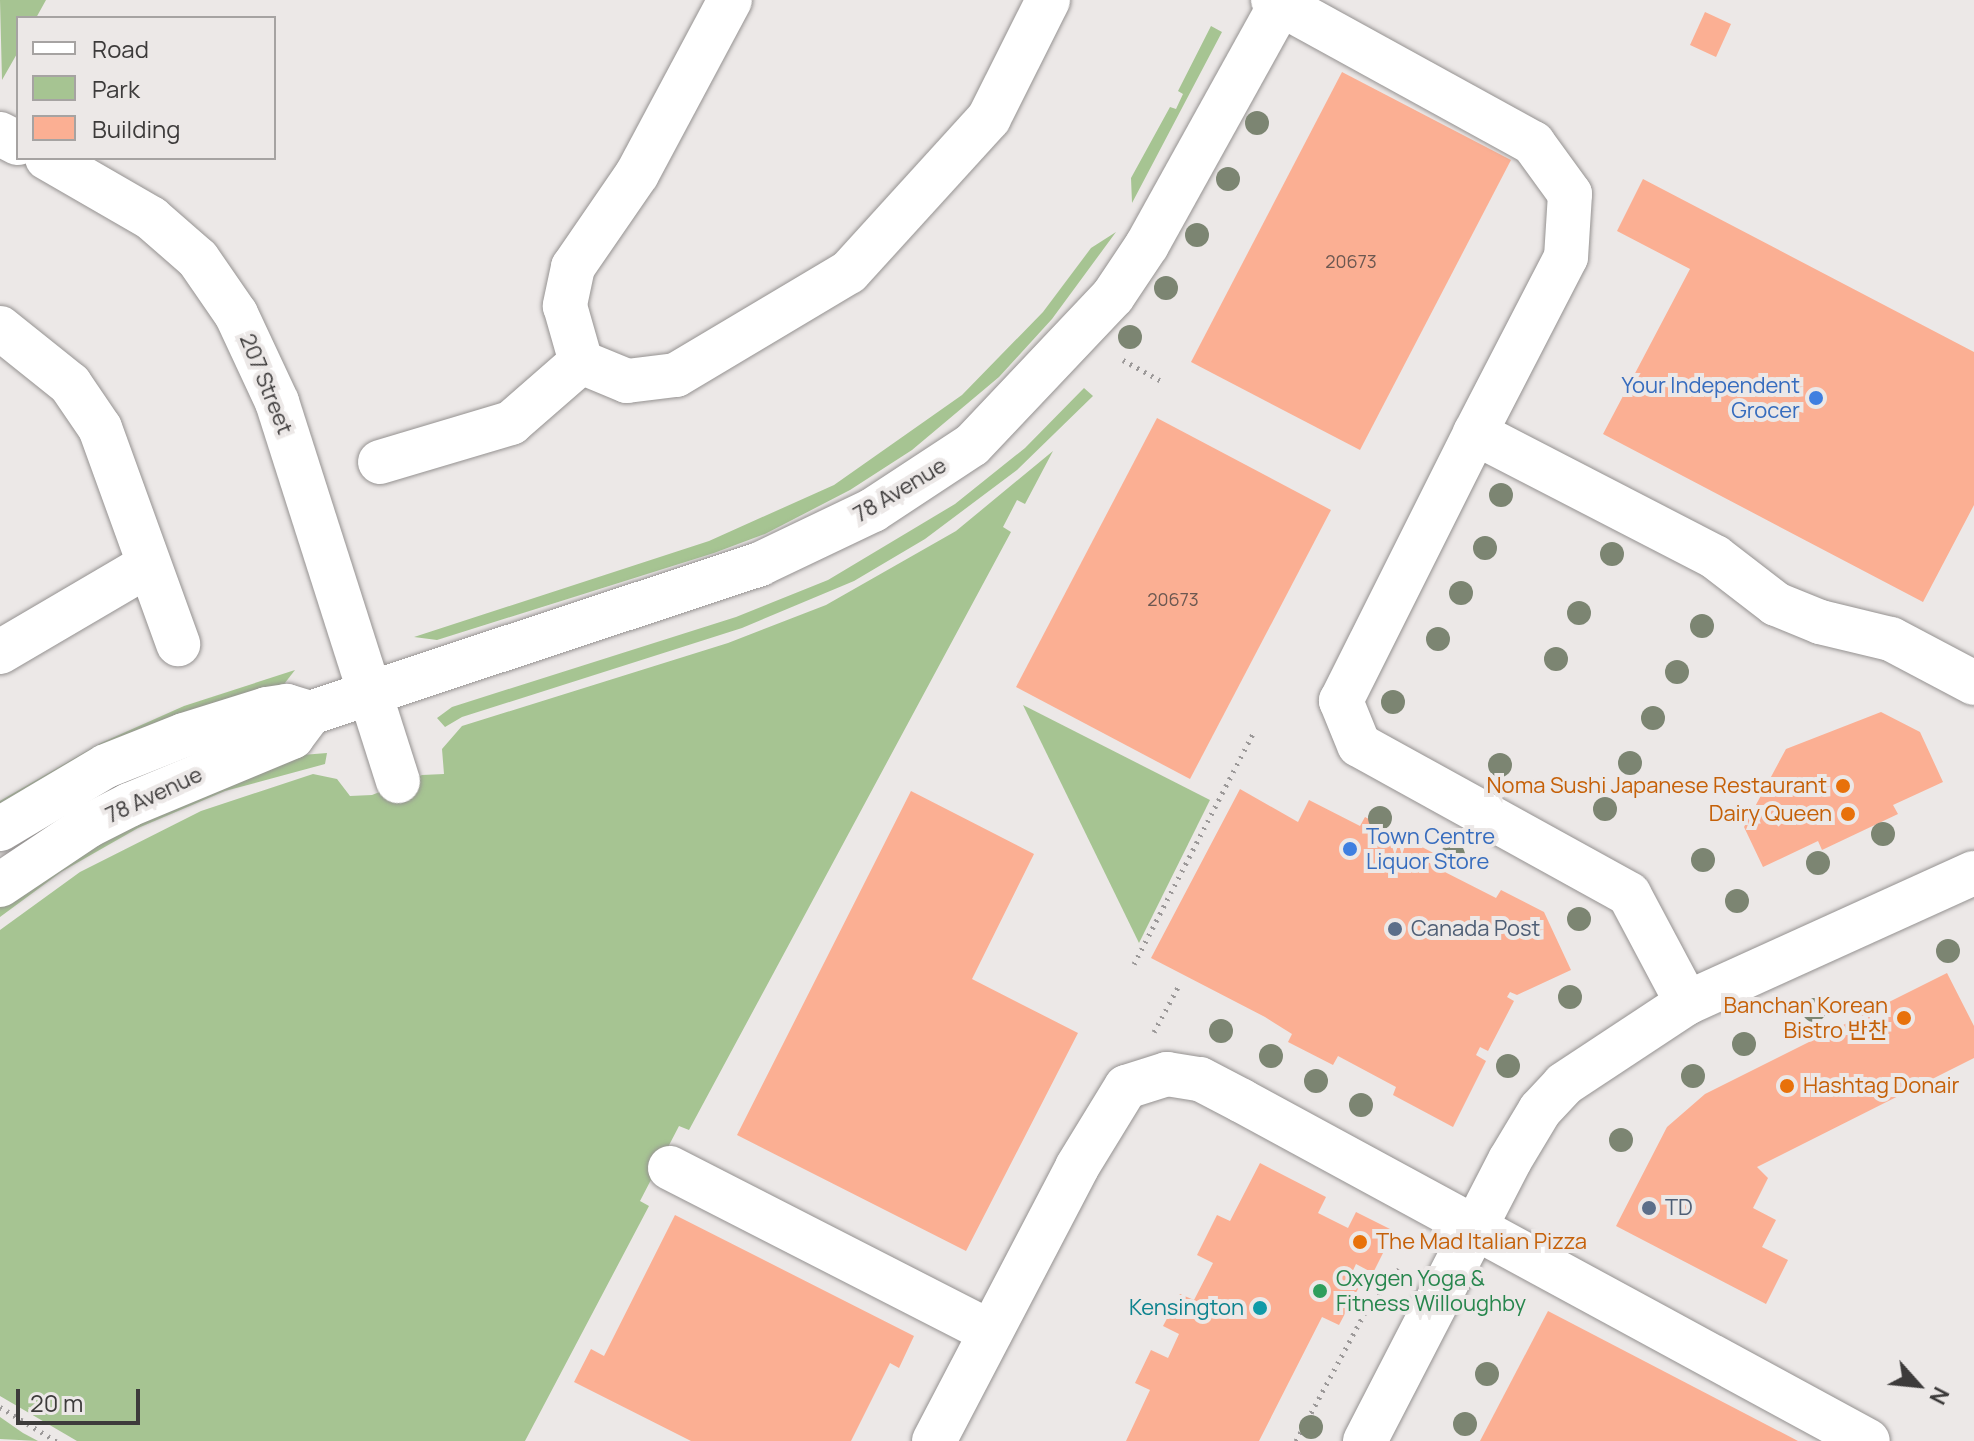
<!DOCTYPE html>
<meta charset="utf-8">
<style>
body{margin:0}
#map{position:relative;width:1974px;height:1441px;overflow:hidden;background:#ece8e7;font-family:Manrope,"Noto Sans KR",sans-serif}
div>[style]{position:absolute}
.green>*{inset:0;background:#a6c492}
.building>*{inset:0;background:#fbaf93}
.path>*{height:5px;margin-top:-2.5px;transform-origin:0;background:repeating-linear-gradient(90deg,#9c9999 0 2px,transparent 0 8px)}
.roads{filter:drop-shadow(0 0 2px #959291) drop-shadow(0 0 2px #959291)}
.minor>*{height:44px;margin:-22px;padding:0 22px;transform-origin:22px;border-radius:22px;background:#fff}
.trees>*{width:24px;height:24px;margin:-12px;border-radius:50%;background:#7c8572}
.dots>*{width:22px;height:22px;translate:-50% -50%;box-sizing:border-box;border:4px solid #ece8e7;border-radius:50%}
span{translate:-50% -50%;white-space:nowrap;text-align:center;line-height:1.15;-webkit-text-stroke:8px #ece8e7;paint-order:stroke}
.number-label{font-size:18px;color:#6c5851}
.number-label span{-webkit-text-stroke-width:0}
.street-label{font-size:22px;color:#3d3b3b}
.shop-label{font-size:22px;color:#366cbe}
.right{translate:-100% -50%;text-align:right}
.left{translate:0 -50%;text-align:left}
.food-label{font-size:22px;color:#c56008}
.service-label{font-size:22px;color:#4e5e75}
.leisure-label{font-size:22px;color:#27864d}
.culture-label{font-size:22px;color:#0d838f}
.legend{position:absolute;left:16px;top:16px;width:260px;height:144px;box-sizing:border-box;background:#ece8e7;border:2px solid #a6a3a2;margin:0;padding:10px 14px;list-style:none;font-size:24px;color:#3d3b3b}
.legend li{display:flex;align-items:center;gap:16px;height:40px}
.legend b{width:40px;border:2px solid #a6a3a2}
.north{position:absolute;left:1878px;top:1345px;width:80px;height:80px;-webkit-text-stroke:6px #ece8e7;paint-order:stroke;rotate:117deg;font-size:22px;font-weight:700;line-height:32px;text-align:center;color:#3d3b3b}
.north::after{content:'';display:block;margin:auto;width:28px;height:36px;background:#3d3b3b;clip-path:polygon(50% 0,100% 100%,50% 72%,0 100%)}
.scale{position:absolute;left:16px;top:1389px;width:124px;height:36px;box-sizing:border-box;border:4px solid #3d3b3b;border-top:0;padding-left:10px;font-size:24px;line-height:28px;white-space:nowrap;color:#3d3b3b;-webkit-text-stroke:6px #ece8e7;paint-order:stroke}
</style>
<div id="map">
<div class="green">
<i style="clip-path:polygon(0 0,46px 0,36px 18px,18px 18px,18px 52px,2px 80px)"></i>
<i style="clip-path:polygon(1211px 26px,1222px 32px,1132px 203px,1131px 178px,1170px 107px,1176px 109px,1183px 94px,1178px 91px)"></i>
<i style="clip-path:polygon(1116px 232px,1052px 319px,999px 377px,912px 450px,850px 490px,765px 534px,714px 553px,437px 640px,414px 637px,709px 541px,834px 485px,962px 395px,1043px 312px,1091px 248px)"></i>
<i style="clip-path:polygon(1084px 388px,1093px 396px,1017px 470px,925px 539px,854px 581px,742px 628px,462px 717px,445px 727px,437px 718px,452px 707px,736px 617px,828px 580px,955px 504px,1025px 448px)"></i>
<i style="clip-path:polygon(1053px 451px,1025px 504px,1017px 500px,1003px 527px,1011px 532px,689px 1130px,679px 1126px,640px 1201px,649px 1206px,525px 1441px,77px 1441px,0 1396px,0 930px,80px 872px,201px 811px,313px 774px,337px 779px,350px 796px,372px 795px,422px 775px,444px 774px,442px 749px,462px 726px,728px 643px,826px 605px,956px 531px)"></i>
<i style="clip-path:polygon(295px 670px,281px 688px,0 816px,0 801px,101px 743px,184px 706px)"></i>
<i style="clip-path:polygon(1023px 705px,1210px 800px,1139px 943px)"></i>
<i style="clip-path:polygon(327px 753px,325px 764px,225px 791px,138px 828px,61px 872px,0 917px,0 902px,91px 839px,302px 755px)"></i>
<i style="clip-path:polygon(0 1417px,23px 1433px,38px 1441px,0 1439px)"></i>
</div>
<div class="building">
<i style="clip-path:polygon(1705px 12px,1731px 24px,1716px 57px,1690px 45px)"></i>
<i style="clip-path:polygon(1342px 72px,1511px 160px,1360px 450px,1191px 362px)"></i>
<i style="clip-path:polygon(1643px 179px,1974px 352px,1974px 505px,1923px 602px,1603px 434px,1690px 269px,1617px 231px)"></i>
<i style="clip-path:polygon(1157px 418px,1331px 510px,1190px 779px,1016px 687px)"></i>
<i style="clip-path:polygon(1881px 712px,1920px 732px,1943px 782px,1893px 805px,1898px 814px,1822px 850px,1818px 841px,1763px 867px,1744px 827px,1786px 749px)"></i>
<i style="clip-path:polygon(1240px 789px,1298px 822px,1309px 800px,1360px 826px,1365px 817px,1441px 857px,1435px 867px,1496px 898px,1501px 890px,1544px 912px,1571px 970px,1517px 995px,1510px 992px,1507px 997px,1514px 1001px,1488px 1051px,1480px 1047px,1476px 1055px,1486px 1061px,1453px 1127px,1393px 1095px,1396px 1087px,1338px 1056px,1333px 1065px,1288px 1042px,1292px 1034px,1265px 1017px,1151px 958px)"></i>
<i style="clip-path:polygon(911px 791px,1034px 854px,972px 979px,1078px 1033px,966px 1251px,737px 1135px)"></i>
<i style="clip-path:polygon(1947px 973px,1974px 1026px,1974px 1058px,1757px 1167px,1768px 1178px,1753px 1208px,1776px 1220px,1762px 1247px,1788px 1260px,1766px 1304px,1616px 1226px,1667px 1127px,1705px 1094px)"></i>
<i style="clip-path:polygon(1260px 1163px,1326px 1197px,1318px 1213px,1348px 1228px,1356px 1212px,1394px 1231px,1373px 1273px,1356px 1264px,1348px 1281px,1359px 1287px,1339px 1325px,1322px 1317px,1259px 1441px,1126px 1441px,1150px 1390px,1135px 1383px,1151px 1350px,1168px 1358px,1179px 1334px,1163px 1326px,1180px 1294px,1194px 1300px,1213px 1263px,1197px 1255px,1217px 1215px,1230px 1221px)"></i>
<i style="clip-path:polygon(675px 1215px,914px 1336px,899px 1368px,890px 1363px,851px 1441px,691px 1441px,574px 1382px,591px 1349px,604px 1356px)"></i>
<i style="clip-path:polygon(1548px 1311px,1798px 1441px,1480px 1441px)"></i>
</div>
<div class="path">
<i style="left:1123px;top:360px;width:46px;rotate:28.8deg"></i>
<i style="left:1134px;top:964px;width:261px;rotate:-62.7deg"></i>
<i style="left:1154px;top:1032px;width:51px;rotate:-61.9deg"></i>
<i style="left:0;top:1407px;width:66px;rotate:31.3deg"></i>
<i style="left:1296px;top:1441px;width:144px;rotate:-61.8deg"></i>
<i style="left:1364px;top:1314px;width:57px;rotate:-52.1deg"></i>
</div>
<div class="roads">
<div class="minor">
<i style="left:730px;top:0;width:197px;rotate:118.1deg"></i>
<i style="left:637px;top:174px;width:113px;rotate:124.5deg"></i>
<i style="left:573px;top:267px;width:40px;rotate:102deg"></i>
<i style="left:565px;top:306px;width:58px;rotate:74.1deg"></i>
<i style="left:581px;top:362px;width:50px;rotate:22.4deg"></i>
<i style="left:627px;top:381px;width:49px;rotate:-7deg"></i>
<i style="left:676px;top:375px;width:201px;rotate:-30.8deg"></i>
<i style="left:849px;top:272px;width:208px;rotate:-47.7deg"></i>
<i style="left:989px;top:118px;width:132px;rotate:-63.4deg"></i>
<i style="left:1273px;top:0;width:297px;rotate:28.8deg"></i>
<i style="left:1533px;top:143px;width:63px;rotate:54deg"></i>
<i style="left:1570px;top:194px;width:63px;rotate:93.6deg"></i>
<i style="left:1566px;top:257px;width:198px;rotate:117.3deg"></i>
<i style="left:0;top:134px;width:20px;rotate:27deg"></i>
<i style="left:47px;top:158px;width:120px;rotate:30deg"></i>
<i style="left:151px;top:218px;width:62px;rotate:41.1deg"></i>
<i style="left:198px;top:259px;width:67px;rotate:55.4deg"></i>
<i style="left:236px;top:314px;width:97px;rotate:65deg"></i>
<i style="left:277px;top:402px;width:398px;rotate:72.3deg"></i>
<i style="left:0;top:328px;width:90px;rotate:38.7deg"></i>
<i style="left:70px;top:384px;width:53px;rotate:55.7deg"></i>
<i style="left:100px;top:428px;width:230px;rotate:70.1deg"></i>
<i style="left:380px;top:462px;width:137px;rotate:-16.6deg"></i>
<i style="left:511px;top:423px;width:93px;rotate:-41.1deg"></i>
<i style="left:0;top:652px;width:172px;rotate:-30.4deg"></i>
<i style="left:0;top:829px;width:123px;rotate:-30.7deg"></i>
<i style="left:106px;top:766px;width:84px;rotate:-21.7deg"></i>
<i style="left:184px;top:735px;width:87px;rotate:-17.4deg"></i>
<i style="left:267px;top:709px;width:20px;rotate:-9deg"></i>
<i style="left:287px;top:706px;width:24px;rotate:17deg"></i>
<i style="left:0;top:885px;width:106px;rotate:-33.8deg"></i>
<i style="left:88px;top:826px;width:46px;rotate:-27.1deg"></i>
<i style="left:129px;top:805px;width:177px;rotate:-22.6deg"></i>
<i style="left:292px;top:737px;width:30px;rotate:-53deg"></i>
<i style="left:310px;top:713px;width:474px;rotate:-18.3deg"></i>
<i style="left:760px;top:564px;width:125px;rotate:-25.5deg"></i>
<i style="left:873px;top:510px;width:118px;rotate:-33.3deg"></i>
<i style="left:972px;top:445px;width:205px;rotate:-46.6deg"></i>
<i style="left:1113px;top:296px;width:61px;rotate:-56.3deg"></i>
<i style="left:1147px;top:245px;width:280px;rotate:-61deg"></i>
<i style="left:1687px;top:1003px;width:123px;rotate:-118deg"></i>
<i style="left:1629px;top:894px;width:308px;rotate:-151.1deg"></i>
<i style="left:1359px;top:745px;width:48px;rotate:-112.2deg"></i>
<i style="left:1341px;top:701px;width:300px;rotate:-63.4deg"></i>
<i style="left:1475px;top:433px;width:270px;rotate:27.3deg"></i>
<i style="left:1715px;top:557px;width:77px;rotate:37.6deg"></i>
<i style="left:1776px;top:604px;width:48px;rotate:22.2deg"></i>
<i style="left:1820px;top:622px;width:73px;rotate:13.5deg"></i>
<i style="left:1891px;top:639px;width:94px;rotate:27.9deg"></i>
<i style="left:670px;top:1168px;width:360px;rotate:27.1deg"></i>
<i style="left:934px;top:1441px;width:309px;rotate:-62.4deg"></i>
<i style="left:1077px;top:1167px;width:94px;rotate:-58.5deg"></i>
<i style="left:1126px;top:1087px;width:43px;rotate:-17.6deg"></i>
<i style="left:1167px;top:1074px;width:33px;rotate:9deg"></i>
<i style="left:1200px;top:1079px;width:47px;rotate:27.6deg"></i>
<i style="left:1242px;top:1101px;width:712px;rotate:28.51deg"></i>
<i style="left:1365px;top:1441px;width:316px;rotate:-62.7deg"></i>
<i style="left:1510px;top:1160px;width:58px;rotate:-59deg"></i>
<i style="left:1540px;top:1110px;width:35px;rotate:-47deg"></i>
<i style="left:1564px;top:1084px;width:147px;rotate:-33.4deg"></i>
<i style="left:1687px;top:1003px;width:315px;rotate:-24.4deg"></i>
</div>
</div>
<div class="trees">
<i style="left:1257px;top:123px"></i>
<i style="left:1228px;top:179px"></i>
<i style="left:1197px;top:235px"></i>
<i style="left:1166px;top:288px"></i>
<i style="left:1130px;top:337px"></i>
<i style="left:1501px;top:495px"></i>
<i style="left:1485px;top:548px"></i>
<i style="left:1612px;top:554px"></i>
<i style="left:1461px;top:593px"></i>
<i style="left:1579px;top:613px"></i>
<i style="left:1702px;top:626px"></i>
<i style="left:1438px;top:639px"></i>
<i style="left:1556px;top:659px"></i>
<i style="left:1677px;top:672px"></i>
<i style="left:1393px;top:702px"></i>
<i style="left:1653px;top:718px"></i>
<i style="left:1630px;top:763px"></i>
<i style="left:1500px;top:765px"></i>
<i style="left:1605px;top:809px"></i>
<i style="left:1380px;top:818px"></i>
<i style="left:1883px;top:834px"></i>
<i style="left:1453px;top:855px"></i>
<i style="left:1703px;top:860px"></i>
<i style="left:1818px;top:863px"></i>
<i style="left:1737px;top:901px"></i>
<i style="left:1579px;top:919px"></i>
<i style="left:1948px;top:951px"></i>
<i style="left:1570px;top:997px"></i>
<i style="left:1814px;top:1010px"></i>
<i style="left:1221px;top:1031px"></i>
<i style="left:1744px;top:1044px"></i>
<i style="left:1271px;top:1056px"></i>
<i style="left:1508px;top:1066px"></i>
<i style="left:1693px;top:1076px"></i>
<i style="left:1316px;top:1081px"></i>
<i style="left:1361px;top:1105px"></i>
<i style="left:1621px;top:1140px"></i>
<i style="left:1487px;top:1374px"></i>
<i style="left:1465px;top:1424px"></i>
<i style="left:1311px;top:1427px"></i>
</div>
<div class="dots">
<i style="left:1816px;top:398px;background:#3f7fe0"></i>
<i style="left:1843px;top:786px;background:#e8710a"></i>
<i style="left:1848px;top:814px;background:#e8710a"></i>
<i style="left:1350px;top:849px;background:#3f7fe0"></i>
<i style="left:1395px;top:929px;background:#5c6f8a"></i>
<i style="left:1904px;top:1018px;background:#e8710a"></i>
<i style="left:1787px;top:1086px;background:#e8710a"></i>
<i style="left:1649px;top:1208px;background:#5c6f8a"></i>
<i style="left:1360px;top:1242px;background:#e8710a"></i>
<i style="left:1320px;top:1291px;background:#2e9e5b"></i>
<i style="left:1260px;top:1308px;background:#0f9aa8"></i>
</div>
<div class="number-label">
<span style="left:1351px;top:261px">20673</span>
<span style="left:1173px;top:599px">20673</span>
</div>
<div class="street-label">
<span style="left:266px;top:384px;rotate:68deg">207 Street</span>
<span style="left:900px;top:490px;rotate:-31deg">78 Avenue</span>
<span style="left:154px;top:795px;rotate:-25deg">78 Avenue</span>
</div>
<div class="shop-label">
<span class="right" style="left:1800px;top:398px">Your Independent<br>Grocer</span>
<span class="left" style="left:1366px;top:849px">Town Centre<br>Liquor Store</span>
</div>
<div class="food-label">
<span class="right" style="left:1827px;top:786px">Noma Sushi Japanese Restaurant</span>
<span class="right" style="left:1832px;top:814px">Dairy Queen</span>
<span class="right" style="left:1888px;top:1018px">Banchan Korean<br>Bistro 반찬</span>
<span class="left" style="left:1803px;top:1086px">Hashtag Donair</span>
<span class="left" style="left:1376px;top:1242px">The Mad Italian Pizza</span>
</div>
<div class="service-label">
<span class="left" style="left:1411px;top:929px">Canada Post</span>
<span class="left" style="left:1665px;top:1208px">TD</span>
</div>
<div class="leisure-label">
<span class="left" style="left:1336px;top:1291px">Oxygen Yoga &amp;<br>Fitness Willoughby</span>
</div>
<div class="culture-label">
<span class="right" style="left:1244px;top:1308px">Kensington</span>
</div>
<ul class="legend">
<li><b style="height:10px;background:#fff"></b>Road</li>
<li><b style="height:22px;background:#a6c492"></b>Park</li>
<li><b style="height:22px;background:#fbaf93"></b>Building</li>
</ul>
<div class="north">N</div>
<div class="scale">20 m</div>
</div>
